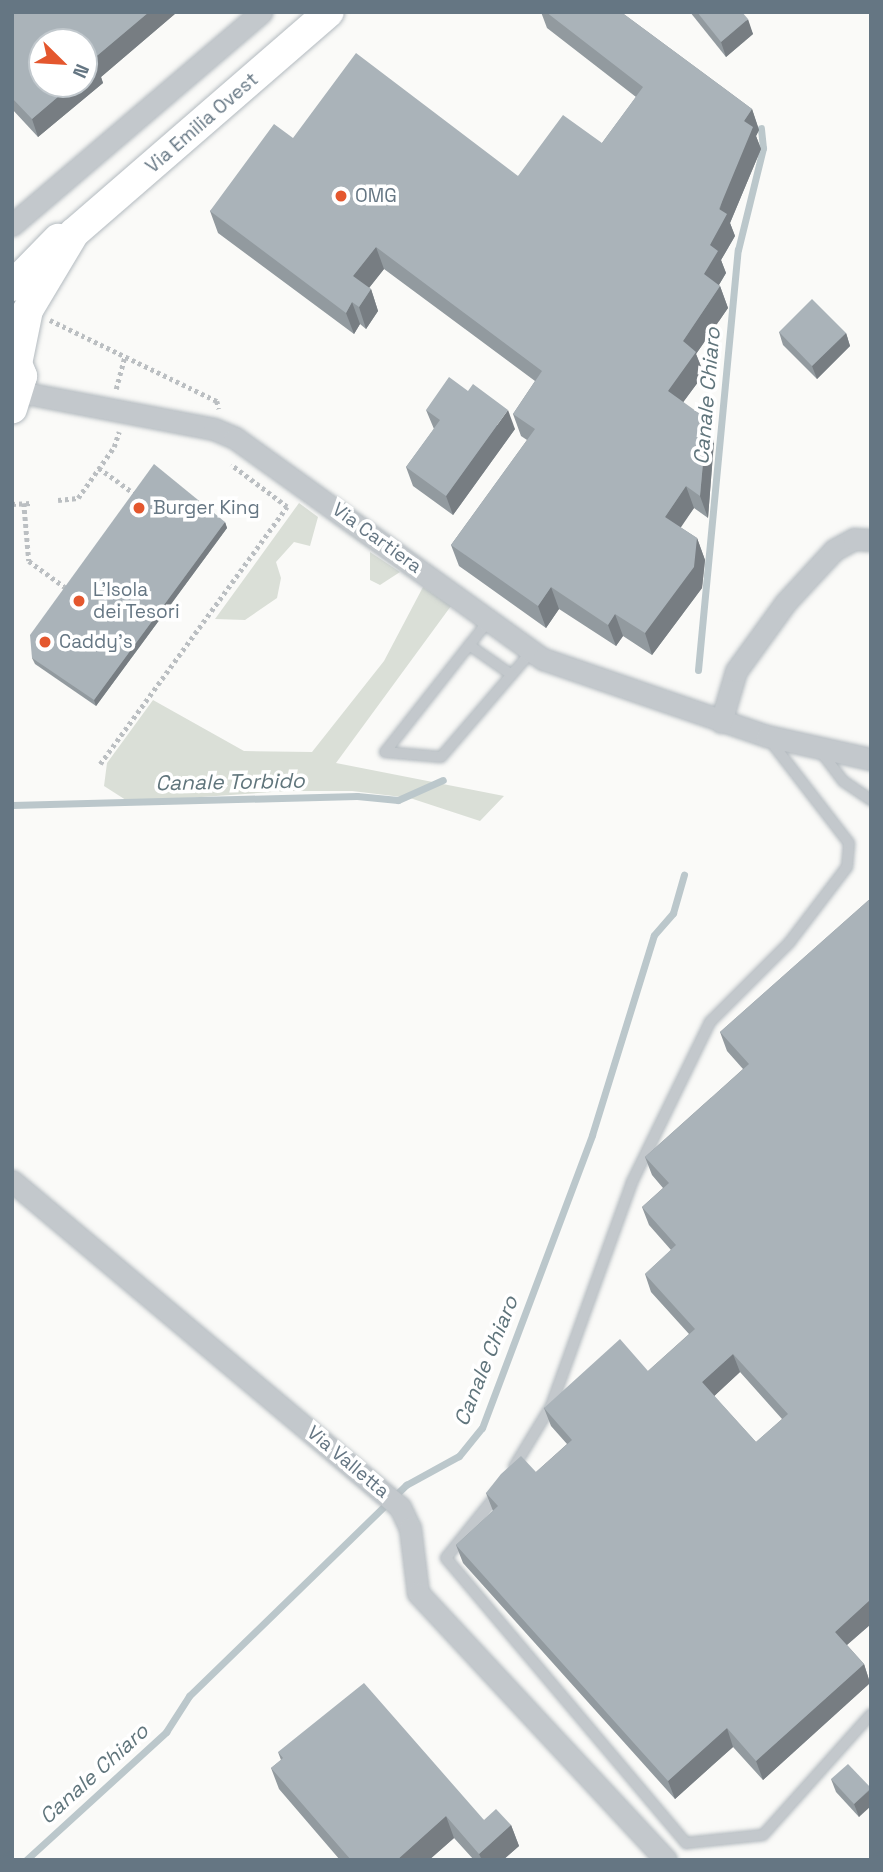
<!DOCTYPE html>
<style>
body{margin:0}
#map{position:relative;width:883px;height:1872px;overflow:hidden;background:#fafaf8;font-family:"Space Grotesk",sans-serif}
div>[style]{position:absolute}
.green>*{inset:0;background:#dadfd7}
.stream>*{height:7px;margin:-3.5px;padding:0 3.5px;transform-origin:3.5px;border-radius:3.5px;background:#bbc7cb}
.path>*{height:4.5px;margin-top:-2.25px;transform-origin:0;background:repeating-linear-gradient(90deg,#bbbfc2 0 3.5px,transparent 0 7px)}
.roads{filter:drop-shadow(0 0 2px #b3babf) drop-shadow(0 0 2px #b3babf)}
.service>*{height:10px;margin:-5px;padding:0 5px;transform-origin:5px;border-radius:5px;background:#c3c8cc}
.minor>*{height:21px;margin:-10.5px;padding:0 10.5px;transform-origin:10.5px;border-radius:10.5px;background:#c3c8cc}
.secondary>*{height:30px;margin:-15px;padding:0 15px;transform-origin:15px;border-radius:15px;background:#fff}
.wall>*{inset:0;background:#929a9f}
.shaded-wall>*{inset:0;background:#777d82}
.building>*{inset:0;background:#aab3b9}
.dots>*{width:19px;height:19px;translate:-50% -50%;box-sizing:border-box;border:4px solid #fff;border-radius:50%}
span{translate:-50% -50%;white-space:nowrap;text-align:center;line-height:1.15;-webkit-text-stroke:7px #fff;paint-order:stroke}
.street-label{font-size:19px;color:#657683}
.poi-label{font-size:19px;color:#657683}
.left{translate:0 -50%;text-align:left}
.water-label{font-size:21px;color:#60757c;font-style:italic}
.frame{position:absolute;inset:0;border:14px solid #657683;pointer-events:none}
.north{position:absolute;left:28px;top:28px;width:70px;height:70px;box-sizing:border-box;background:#fff;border:2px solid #c1c8cd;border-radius:50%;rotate:114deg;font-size:19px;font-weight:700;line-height:28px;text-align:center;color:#657683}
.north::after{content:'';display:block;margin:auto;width:24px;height:32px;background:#e4572e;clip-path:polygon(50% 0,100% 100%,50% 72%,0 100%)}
</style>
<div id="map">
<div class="green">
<i style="clip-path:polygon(299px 503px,318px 517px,310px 546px,294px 542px,276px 562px,281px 578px,277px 598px,245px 620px,215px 619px)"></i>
<i style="clip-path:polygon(370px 552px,400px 572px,380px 585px,370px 580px)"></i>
<i style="clip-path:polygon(423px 587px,451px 606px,336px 763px,504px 796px,480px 821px,410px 798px,352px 791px,287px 791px,129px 802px,104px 786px,107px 763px,153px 700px,244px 751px,312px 752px,384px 661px)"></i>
</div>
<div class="stream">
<i style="left:698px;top:670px;width:422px;rotate:-84.6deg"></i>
<i style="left:738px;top:250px;width:105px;rotate:-76.2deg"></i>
<i style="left:763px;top:148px;width:20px;rotate:-96deg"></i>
<i style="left:12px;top:805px;width:345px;rotate:-1.5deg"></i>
<i style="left:357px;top:796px;width:41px;rotate:5.6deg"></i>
<i style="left:398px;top:800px;width:49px;rotate:-24deg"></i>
<i style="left:26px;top:1860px;width:190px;rotate:-42.4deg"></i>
<i style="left:166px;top:1732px;width:43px;rotate:-57.4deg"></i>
<i style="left:189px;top:1696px;width:303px;rotate:-44.2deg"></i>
<i style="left:406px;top:1485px;width:60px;rotate:-28.7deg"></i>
<i style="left:459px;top:1456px;width:36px;rotate:-51deg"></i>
<i style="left:482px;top:1428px;width:313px;rotate:-69.4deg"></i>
<i style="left:592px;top:1135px;width:209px;rotate:-72.8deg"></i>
<i style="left:654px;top:935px;width:29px;rotate:-49deg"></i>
<i style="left:673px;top:913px;width:40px;rotate:-74deg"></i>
</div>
<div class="path">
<i style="left:50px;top:320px;width:186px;rotate:25.9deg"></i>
<i style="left:217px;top:401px;width:8px;rotate:76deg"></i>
<i style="left:116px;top:389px;width:34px;rotate:-75deg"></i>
<i style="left:99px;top:468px;width:44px;rotate:35.8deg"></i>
<i style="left:58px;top:500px;width:20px;rotate:-6deg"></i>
<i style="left:78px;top:498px;width:62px;rotate:-54.8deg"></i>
<i style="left:114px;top:447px;width:16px;rotate:-72deg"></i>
<i style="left:24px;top:503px;width:58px;rotate:85.1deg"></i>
<i style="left:29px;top:561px;width:46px;rotate:36.1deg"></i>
<i style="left:12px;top:504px;width:19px;rotate:-3deg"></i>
<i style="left:100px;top:764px;width:318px;rotate:-54deg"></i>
<i style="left:287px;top:507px;width:70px;rotate:-143.1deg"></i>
</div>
<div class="roads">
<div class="service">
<i style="left:489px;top:620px;width:168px;rotate:128.2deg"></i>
<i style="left:385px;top:752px;width:56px;rotate:5.1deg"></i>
<i style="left:441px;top:757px;width:140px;rotate:-49.4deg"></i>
<i style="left:469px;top:645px;width:52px;rotate:34.9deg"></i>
<i style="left:819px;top:749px;width:40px;rotate:53deg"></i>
<i style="left:843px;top:781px;width:34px;rotate:34deg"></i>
<i style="left:514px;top:1467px;width:71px;rotate:-58.8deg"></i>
<i style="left:551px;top:1406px;width:238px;rotate:-70.1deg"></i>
<i style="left:632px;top:1182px;width:178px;rotate:-64deg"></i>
<i style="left:710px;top:1022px;width:112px;rotate:-45deg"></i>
<i style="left:789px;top:943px;width:96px;rotate:-52.7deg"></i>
<i style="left:847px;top:867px;width:24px;rotate:-85deg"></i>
<i style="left:849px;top:843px;width:133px;rotate:-127.6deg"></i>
<i style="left:498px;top:1493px;width:83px;rotate:128.7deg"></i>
<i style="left:446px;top:1558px;width:373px;rotate:49.9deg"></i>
<i style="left:686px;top:1843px;width:77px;rotate:-5.9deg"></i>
<i style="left:763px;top:1835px;width:162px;rotate:-48.2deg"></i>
</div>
<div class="minor">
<i style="left:12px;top:225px;width:328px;rotate:-40.5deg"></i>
<i style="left:20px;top:392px;width:197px;rotate:10.8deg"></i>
<i style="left:214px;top:429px;width:23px;rotate:23deg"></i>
<i style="left:235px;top:438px;width:379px;rotate:35.7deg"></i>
<i style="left:543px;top:659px;width:237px;rotate:19deg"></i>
<i style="left:767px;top:736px;width:107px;rotate:12.5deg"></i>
<i style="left:721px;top:722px;width:53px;rotate:-73.6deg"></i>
<i style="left:736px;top:671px;width:85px;rotate:-54.1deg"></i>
<i style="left:786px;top:602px;width:71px;rotate:-47.3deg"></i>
<i style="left:834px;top:550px;width:23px;rotate:-29deg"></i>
<i style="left:854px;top:539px;width:17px;rotate:3deg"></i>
<i style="left:12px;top:1181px;width:507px;rotate:40.04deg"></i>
<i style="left:400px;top:1507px;width:23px;rotate:65deg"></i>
<i style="left:410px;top:1528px;width:65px;rotate:83deg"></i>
<i style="left:418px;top:1593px;width:364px;rotate:47.1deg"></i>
</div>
<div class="secondary">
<i style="left:12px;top:286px;width:66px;rotate:-45.6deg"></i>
<i style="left:12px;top:351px;width:27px;rotate:68deg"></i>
<i style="left:22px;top:376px;width:34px;rotate:107deg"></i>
<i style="left:18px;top:359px;width:50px;rotate:-78.5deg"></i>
<i style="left:28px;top:310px;width:90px;rotate:-59.1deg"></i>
<i style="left:74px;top:233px;width:337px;rotate:-40.9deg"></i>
</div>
</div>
<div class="wall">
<i style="clip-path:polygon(12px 12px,176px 12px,176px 13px,101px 77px,103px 83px,38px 137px,12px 109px)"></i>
<i style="clip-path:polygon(541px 12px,621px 12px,752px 109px,759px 130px,756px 136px,761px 149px,730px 223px,735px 236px,721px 260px,726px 273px,719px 285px,720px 286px,728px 308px,696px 354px,704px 374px,683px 402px,714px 441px,708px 518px,694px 508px,680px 527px,697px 538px,705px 560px,702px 588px,652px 655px,623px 636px,616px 646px,559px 609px,546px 628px,459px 566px,451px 545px,527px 440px,521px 436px,513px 414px,535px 381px,384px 269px,369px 288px,371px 289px,378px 311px,366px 329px,360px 324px,354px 334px,218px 233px,210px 211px,293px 138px,518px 176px,602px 143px,636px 97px,547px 28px)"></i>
<i style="clip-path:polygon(690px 12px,742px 12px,753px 34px,726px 57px)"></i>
<i style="clip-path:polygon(779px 332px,846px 333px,850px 346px,817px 379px,783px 345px)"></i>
<i style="clip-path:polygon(426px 410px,515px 429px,453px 515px,413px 486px,406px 467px,434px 429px)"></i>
<i style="clip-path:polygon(225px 522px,227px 528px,96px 706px,35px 664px,32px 658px)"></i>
<i style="clip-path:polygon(evenodd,871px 898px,871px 1624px,847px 1645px,864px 1664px,870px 1683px,763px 1780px,733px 1747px,675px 1799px,463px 1563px,456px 1545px,493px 1511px,486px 1493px,536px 1472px,567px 1444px,551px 1426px,544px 1408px,648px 1371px,689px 1334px,651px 1292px,645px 1274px,671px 1250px,649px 1225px,642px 1207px,663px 1188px,652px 1175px,645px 1157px,743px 1069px,727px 1051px,720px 1032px,871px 898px,740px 1372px,782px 1419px,756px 1442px,714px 1396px,740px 1372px)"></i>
<i style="clip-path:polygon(278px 1752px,484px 1820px,511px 1825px,519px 1846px,503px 1860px,474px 1860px,454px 1838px,429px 1860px,340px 1860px,279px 1789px,271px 1768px,281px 1760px)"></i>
<i style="clip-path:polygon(831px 1779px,871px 1788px,859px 1817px,836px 1792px)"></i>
</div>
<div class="shaded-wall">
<i style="clip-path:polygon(149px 12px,176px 12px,176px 13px,101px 77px,103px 83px,38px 137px,32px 119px,73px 84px,84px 84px,84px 74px,92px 60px)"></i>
<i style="clip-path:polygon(748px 19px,753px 34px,726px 57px,721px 42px)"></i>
<i style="clip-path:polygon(752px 109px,759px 130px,756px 136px,761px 149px,730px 223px,735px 236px,721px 260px,726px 273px,712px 296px,704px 274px,710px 245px,744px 121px)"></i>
<i style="clip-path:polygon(376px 247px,384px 269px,361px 298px,353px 276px)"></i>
<i style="clip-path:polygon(720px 286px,728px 308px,696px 354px,704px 374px,676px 412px,668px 391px,683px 341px)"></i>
<i style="clip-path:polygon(371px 289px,378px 311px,366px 329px,359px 307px)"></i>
<i style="clip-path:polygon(352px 302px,360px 324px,354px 334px,346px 313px)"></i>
<i style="clip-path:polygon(846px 333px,850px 346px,817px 379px,812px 366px)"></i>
<i style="clip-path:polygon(508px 410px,515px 429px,453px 515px,446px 496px)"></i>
<i style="clip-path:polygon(707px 419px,714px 441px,708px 518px,700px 496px)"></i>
<i style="clip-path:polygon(686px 486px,694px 508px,673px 539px,665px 517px)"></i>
<i style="clip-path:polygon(225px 522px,227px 528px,96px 706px,94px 700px)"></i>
<i style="clip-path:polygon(697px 538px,705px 560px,702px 588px,652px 655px,645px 633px)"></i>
<i style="clip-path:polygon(551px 587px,559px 609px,546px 628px,538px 606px)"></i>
<i style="clip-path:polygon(615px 614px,623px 636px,616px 646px,608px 625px)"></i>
<i style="clip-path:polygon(733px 1354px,740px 1372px,709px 1401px,702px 1382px)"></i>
<i style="clip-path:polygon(871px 1599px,871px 1624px,841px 1650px,835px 1632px)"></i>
<i style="clip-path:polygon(864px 1664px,870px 1683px,763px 1780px,756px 1761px)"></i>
<i style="clip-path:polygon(727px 1728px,733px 1747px,675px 1799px,668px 1781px)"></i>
<i style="clip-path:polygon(871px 1789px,871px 1806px,859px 1817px,854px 1804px)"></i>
<i style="clip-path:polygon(446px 1816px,454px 1838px,429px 1860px,397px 1860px)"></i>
<i style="clip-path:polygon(511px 1825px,519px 1846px,503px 1860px,482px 1860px,479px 1854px)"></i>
</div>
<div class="building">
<i style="clip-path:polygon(12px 12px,149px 12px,92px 60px,96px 64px,84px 74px,84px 42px,42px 42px,42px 84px,73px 84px,32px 119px,12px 98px)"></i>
<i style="clip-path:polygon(546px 12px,621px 12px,752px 109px,744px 121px,753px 127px,719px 209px,727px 214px,710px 245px,718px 251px,704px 274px,720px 286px,683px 341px,696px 352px,668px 391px,707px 419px,700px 496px,686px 486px,665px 517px,697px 538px,694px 567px,645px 633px,615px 614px,608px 625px,551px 587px,538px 606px,451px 545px,535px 429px,513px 414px,542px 371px,376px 247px,353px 276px,371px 289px,359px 307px,352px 302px,346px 313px,210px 211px,274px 124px,293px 138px,356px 53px,518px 176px,563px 115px,602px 143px,643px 87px)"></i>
<i style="clip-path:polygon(697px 12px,742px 12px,748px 19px,721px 42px)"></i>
<i style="clip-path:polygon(812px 299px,846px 333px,812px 366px,779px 332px)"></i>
<i style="clip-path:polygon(449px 377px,468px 391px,473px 384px,508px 410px,446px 496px,406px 467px,440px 420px,426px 410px)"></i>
<i style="clip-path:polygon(154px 464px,225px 522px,94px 700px,32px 658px,30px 635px)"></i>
<i style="clip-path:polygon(evenodd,871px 898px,871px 1599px,835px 1632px,864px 1664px,756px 1761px,727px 1728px,668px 1781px,456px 1545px,498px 1506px,486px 1493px,501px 1474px,521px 1456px,536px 1472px,572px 1440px,544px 1408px,620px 1339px,648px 1371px,695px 1329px,645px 1274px,676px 1245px,642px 1207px,669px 1183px,645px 1157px,749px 1064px,720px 1032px,871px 898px,733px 1354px,788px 1414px,756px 1442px,702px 1382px,733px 1354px)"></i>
<i style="clip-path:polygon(364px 1683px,484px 1820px,496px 1809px,511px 1825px,479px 1854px,446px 1816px,397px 1860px,351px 1860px,271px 1768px,283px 1758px,278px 1752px)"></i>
<i style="clip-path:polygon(848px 1764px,871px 1788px,854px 1804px,831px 1779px)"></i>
</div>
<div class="dots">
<i style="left:341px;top:196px;background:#e4572e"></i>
<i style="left:139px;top:508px;background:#e4572e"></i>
<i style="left:79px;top:601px;background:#e4572e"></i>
<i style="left:45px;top:642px;background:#e4572e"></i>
</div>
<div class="street-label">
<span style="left:202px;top:123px;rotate:-41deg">Via Emilia Ovest</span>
<span style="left:377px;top:538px;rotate:36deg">Via Cartiera</span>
<span style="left:348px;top:1462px;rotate:40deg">Via Valletta</span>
</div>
<div class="poi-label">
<span class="left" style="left:355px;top:196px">OMG</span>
<span class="left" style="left:153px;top:508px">Burger King</span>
<span class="left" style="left:93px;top:601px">L'Isola<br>dei Tesori</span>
<span class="left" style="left:59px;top:642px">Caddy's</span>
</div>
<div class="water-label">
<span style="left:707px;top:396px;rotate:-85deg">Canale Chiaro</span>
<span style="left:230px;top:782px;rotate:-1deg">Canale Torbido</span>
<span style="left:486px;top:1361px;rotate:-68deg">Canale Chiaro</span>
<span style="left:94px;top:1774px;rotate:-42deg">Canale Chiaro</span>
</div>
<div class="frame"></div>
<div class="north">N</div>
</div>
